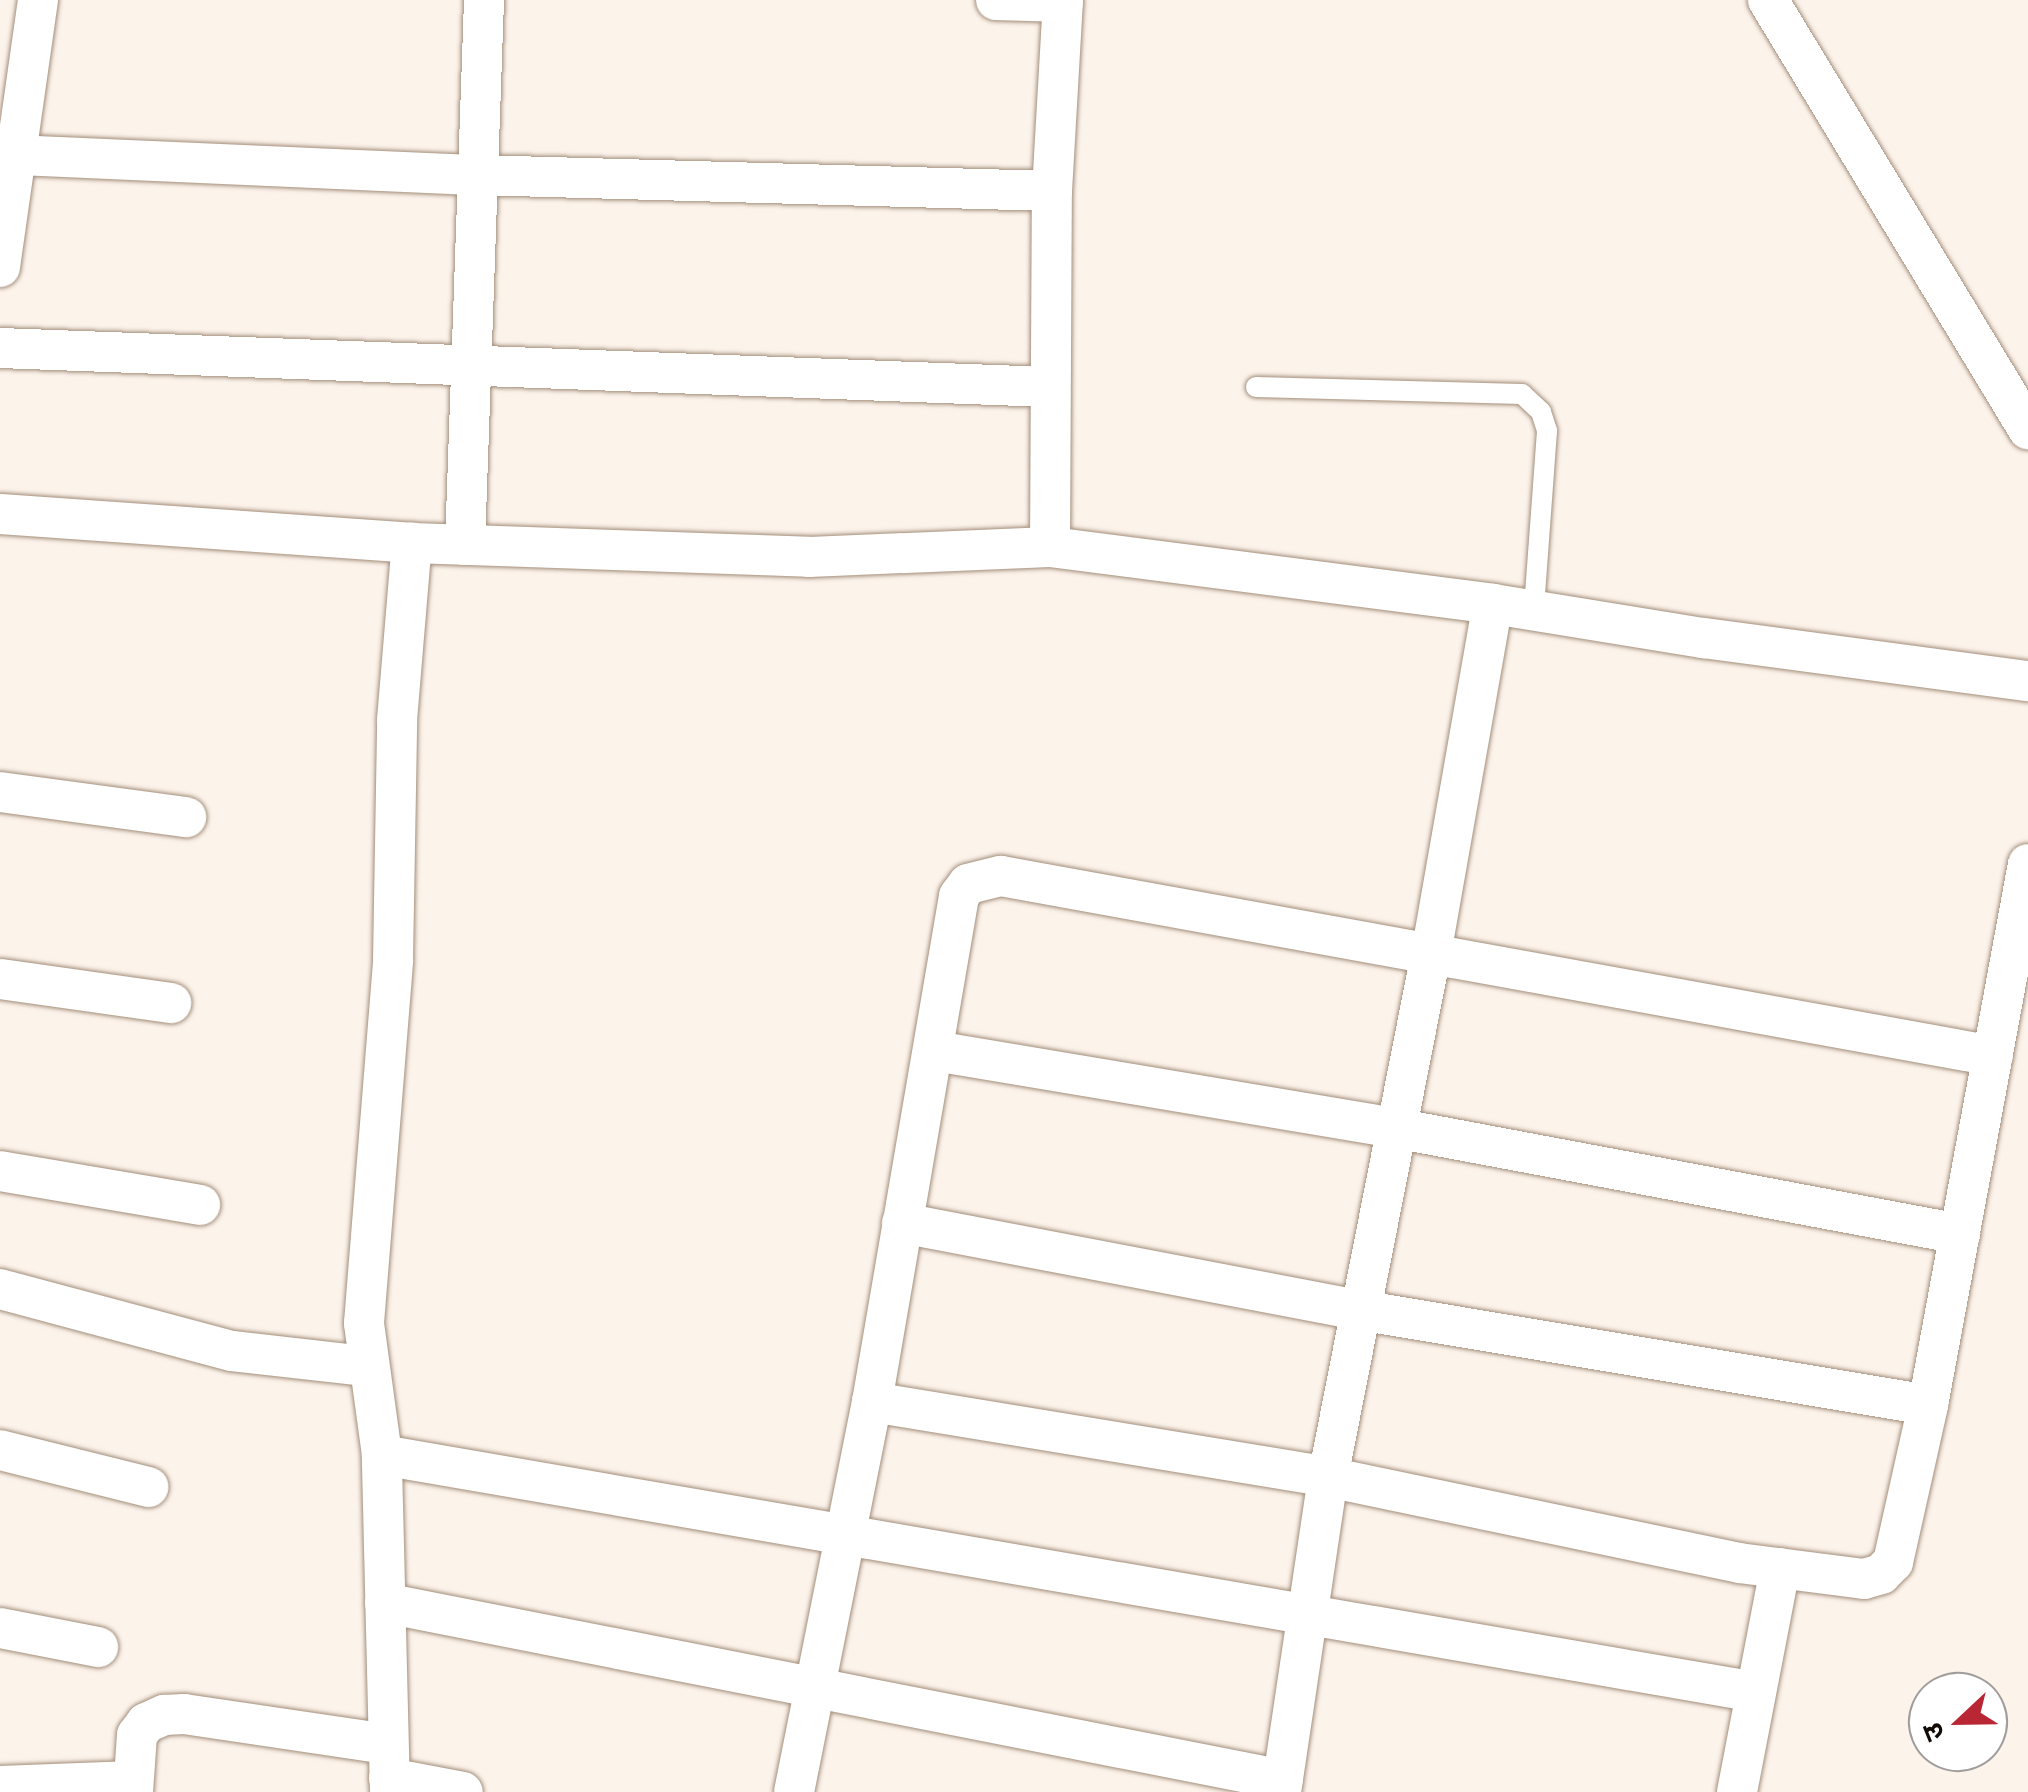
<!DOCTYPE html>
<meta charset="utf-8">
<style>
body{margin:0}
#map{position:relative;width:2028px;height:1792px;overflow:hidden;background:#fcf3eb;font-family:Commissioner,"Noto Sans Devanagari",sans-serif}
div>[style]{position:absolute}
.roads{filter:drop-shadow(0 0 2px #a38e7a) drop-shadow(0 0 2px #a38e7a)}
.service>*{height:20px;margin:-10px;padding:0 10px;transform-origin:10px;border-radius:10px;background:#fff}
.minor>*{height:40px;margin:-20px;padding:0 20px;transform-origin:20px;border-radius:20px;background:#fff}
span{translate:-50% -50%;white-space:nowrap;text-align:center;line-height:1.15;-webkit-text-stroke:8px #fff;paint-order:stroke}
.north{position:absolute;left:1908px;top:1672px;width:100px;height:100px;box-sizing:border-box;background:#fff;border:2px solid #a09d9b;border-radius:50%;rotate:248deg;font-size:28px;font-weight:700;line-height:40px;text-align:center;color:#120a05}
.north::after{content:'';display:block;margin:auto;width:35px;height:45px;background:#b82733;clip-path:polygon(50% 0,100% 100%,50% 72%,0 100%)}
</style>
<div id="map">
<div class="roads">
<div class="service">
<i style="left:1256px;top:387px;width:266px;rotate:1.5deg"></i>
<i style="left:1522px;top:394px;width:26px;rotate:43deg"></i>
<i style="left:1541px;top:412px;width:20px;rotate:72deg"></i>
<i style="left:1547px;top:431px;width:179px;rotate:94.2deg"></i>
</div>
<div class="minor">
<i style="left:996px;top:0;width:67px;rotate:1.7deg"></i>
<i style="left:1768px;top:0;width:502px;rotate:58.78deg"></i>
<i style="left:16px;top:155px;width:460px;rotate:2.5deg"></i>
<i style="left:476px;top:175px;width:576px;rotate:1.59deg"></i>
<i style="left:0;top:267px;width:270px;rotate:-81.9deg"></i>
<i style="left:0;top:348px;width:1049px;rotate:2.13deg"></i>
<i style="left:0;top:514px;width:413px;rotate:4deg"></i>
<i style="left:412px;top:543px;width:397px;rotate:2deg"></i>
<i style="left:809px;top:557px;width:241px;rotate:-2.4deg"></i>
<i style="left:1050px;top:547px;width:447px;rotate:7.3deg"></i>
<i style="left:1493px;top:604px;width:214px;rotate:9.2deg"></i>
<i style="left:1704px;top:638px;width:327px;rotate:7.6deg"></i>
<i style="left:465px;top:545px;width:545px;rotate:-88deg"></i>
<i style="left:1050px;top:547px;width:356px;rotate:-89.7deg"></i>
<i style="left:1052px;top:191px;width:191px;rotate:-86.7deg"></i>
<i style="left:0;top:792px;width:188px;rotate:7.7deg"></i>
<i style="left:0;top:979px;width:173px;rotate:8deg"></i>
<i style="left:935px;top:1051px;width:466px;rotate:9.5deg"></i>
<i style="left:1395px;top:1128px;width:575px;rotate:10.63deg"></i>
<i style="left:0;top:1171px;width:203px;rotate:9.6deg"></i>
<i style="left:902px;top:1223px;width:465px;rotate:10.8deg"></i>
<i style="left:1359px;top:1310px;width:577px;rotate:9.48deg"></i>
<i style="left:0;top:1289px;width:240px;rotate:15deg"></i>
<i style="left:232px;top:1351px;width:135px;rotate:6.4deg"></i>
<i style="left:872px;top:1402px;width:462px;rotate:9.3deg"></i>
<i style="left:1328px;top:1477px;width:420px;rotate:11.8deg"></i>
<i style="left:1739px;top:1563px;width:126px;rotate:7.3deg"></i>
<i style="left:1864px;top:1579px;width:18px;rotate:-16deg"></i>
<i style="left:1881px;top:1574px;width:17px;rotate:-45deg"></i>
<i style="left:1893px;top:1562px;width:161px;rotate:-77.4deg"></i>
<i style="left:1928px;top:1405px;width:550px;rotate:-79.53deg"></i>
<i style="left:0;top:1450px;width:153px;rotate:14deg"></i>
<i style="left:382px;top:1455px;width:1394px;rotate:9.79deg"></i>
<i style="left:385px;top:1603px;width:915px;rotate:11.15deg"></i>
<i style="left:0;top:1628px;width:100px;rotate:11deg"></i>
<i style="left:389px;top:1778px;width:75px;rotate:10.7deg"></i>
<i style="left:0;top:1786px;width:133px;rotate:-2.2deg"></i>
<i style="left:133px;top:1792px;width:57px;rotate:-86deg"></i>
<i style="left:137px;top:1735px;width:15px;rotate:-53deg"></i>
<i style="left:146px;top:1723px;width:20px;rotate:-24deg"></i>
<i style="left:164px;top:1715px;width:20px;rotate:-3deg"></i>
<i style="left:184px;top:1714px;width:206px;rotate:8.4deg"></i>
<i style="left:390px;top:1792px;width:337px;rotate:-91.4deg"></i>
<i style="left:382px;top:1455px;width:133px;rotate:-97.8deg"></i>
<i style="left:364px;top:1323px;width:364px;rotate:-85.4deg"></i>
<i style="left:393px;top:960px;width:240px;rotate:-89deg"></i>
<i style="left:397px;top:720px;width:178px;rotate:-85.2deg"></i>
<i style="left:794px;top:1792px;width:398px;rotate:-78.7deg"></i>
<i style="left:872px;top:1402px;width:513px;rotate:-80.24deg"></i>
<i style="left:959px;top:896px;width:15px;rotate:-53deg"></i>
<i style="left:968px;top:884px;width:34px;rotate:-14deg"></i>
<i style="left:1001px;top:876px;width:1008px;rotate:10.28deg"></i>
<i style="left:1281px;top:1792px;width:318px;rotate:-81.5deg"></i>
<i style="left:1328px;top:1477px;width:533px;rotate:-78.86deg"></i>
<i style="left:1431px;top:954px;width:355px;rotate:-80deg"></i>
<i style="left:1737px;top:1792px;width:228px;rotate:-79.1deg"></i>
</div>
</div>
<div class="north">उ</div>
</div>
